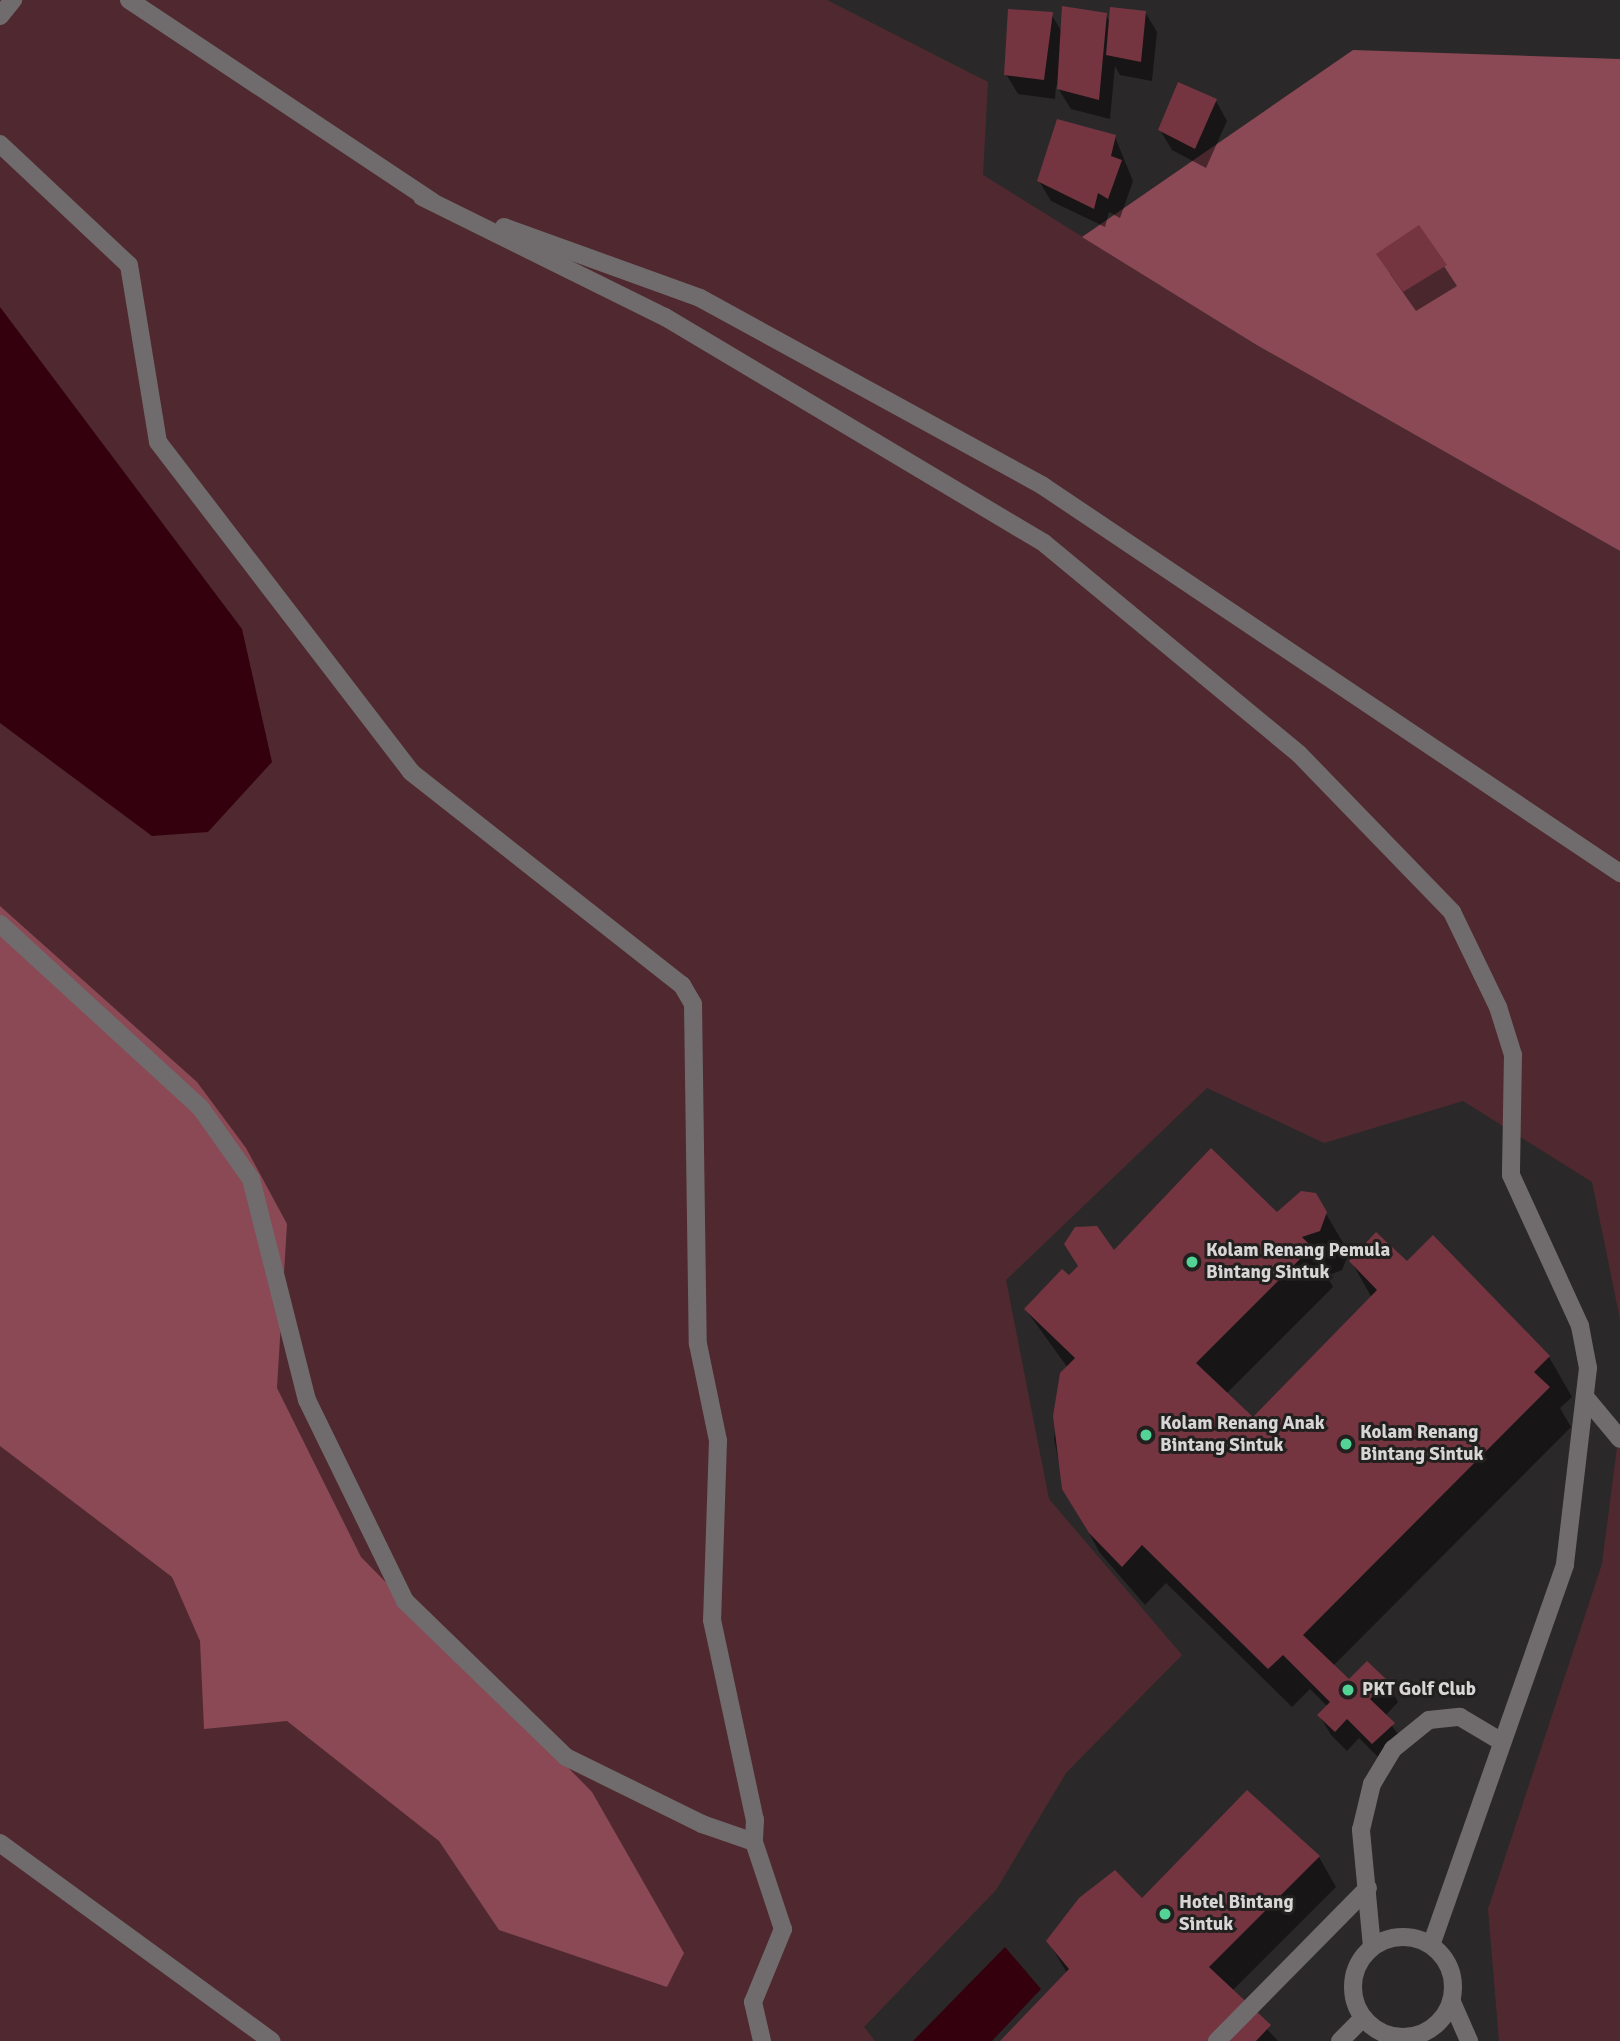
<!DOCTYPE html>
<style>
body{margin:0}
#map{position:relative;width:1620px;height:2041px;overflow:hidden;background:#2b2829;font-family:Signika,sans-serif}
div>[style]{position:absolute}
.green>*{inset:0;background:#502930}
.forest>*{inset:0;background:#8a4955}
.water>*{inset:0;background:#34000d}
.shadow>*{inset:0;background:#0007}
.building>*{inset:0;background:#743541}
.minor>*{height:18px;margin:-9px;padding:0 9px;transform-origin:9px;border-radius:9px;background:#706c6d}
.minor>.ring{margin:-9px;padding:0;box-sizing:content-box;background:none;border:18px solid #706c6d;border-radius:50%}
.dots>*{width:19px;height:19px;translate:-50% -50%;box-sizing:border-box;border:4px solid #221f1f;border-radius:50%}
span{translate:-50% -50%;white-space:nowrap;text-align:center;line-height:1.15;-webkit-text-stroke:6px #221f1f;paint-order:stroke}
.poi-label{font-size:19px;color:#d7d5d5;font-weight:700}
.left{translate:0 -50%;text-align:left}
</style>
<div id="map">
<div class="green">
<i style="clip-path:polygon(0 0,827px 0,988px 82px,983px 175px,1255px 344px,1620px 551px,1620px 1319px,1592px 1182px,1463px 1101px,1324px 1143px,1207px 1088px,1006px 1280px,1049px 1499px,1182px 1655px,1066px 1773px,996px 1890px,864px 2027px,875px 2041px,0 2041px)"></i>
<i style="clip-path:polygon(1620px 1424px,1620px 2041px,1499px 2041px,1488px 1909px,1602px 1564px)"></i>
</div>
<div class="forest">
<i style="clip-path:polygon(1353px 50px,1620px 59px,1620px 551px,1255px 344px,1082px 237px)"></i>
<i style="clip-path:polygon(0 906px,197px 1082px,246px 1148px,287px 1224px,277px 1388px,361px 1557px,592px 1792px,684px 1953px,667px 1987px,499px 1930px,439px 1841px,287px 1721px,204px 1729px,200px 1641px,172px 1577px,0 1446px)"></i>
</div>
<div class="water">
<i style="clip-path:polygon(0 307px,242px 629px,272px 762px,208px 832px,152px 836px,0 723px)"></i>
<i style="clip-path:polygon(1005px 1947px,1041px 1989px,992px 2041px,913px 2041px)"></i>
</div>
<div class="shadow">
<i style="clip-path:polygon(1145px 12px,1157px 32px,1152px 81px,1120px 75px,1115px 66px,1110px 119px,1071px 109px,1056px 85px,1055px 99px,1018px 94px,1006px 74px,1051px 14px,1062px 32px,1106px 15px,1110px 23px)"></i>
<i style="clip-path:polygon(1216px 101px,1227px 121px,1206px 168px,1172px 150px,1160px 130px)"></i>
<i style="clip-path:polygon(1115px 137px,1133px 181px,1120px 218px,1109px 212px,1105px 227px,1051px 201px,1039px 181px)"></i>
<i style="clip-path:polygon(1419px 228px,1457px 286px,1416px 311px,1390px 274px)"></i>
<i style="clip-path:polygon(1315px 1195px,1349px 1253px,1342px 1270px,1327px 1276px,1333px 1287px,1226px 1394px,1253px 1420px,1372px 1298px,1351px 1261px,1407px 1263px,1433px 1238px,1549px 1357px,1572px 1397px,1560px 1408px,1571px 1427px,1333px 1666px,1349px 1681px,1387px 1682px,1398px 1702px,1385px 1716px,1405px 1744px,1384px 1763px,1359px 1738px,1347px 1751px,1331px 1735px,1319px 1715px,1328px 1707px,1310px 1689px,1292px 1707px,1166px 1583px,1145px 1605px,1100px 1553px,1064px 1488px,1054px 1439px,1061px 1374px,1068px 1368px,1026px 1310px,1114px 1253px,1277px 1215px)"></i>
<i style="clip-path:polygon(1247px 1792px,1319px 1857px,1336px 1887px,1232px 1991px,1278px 2041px,1003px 2041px,1067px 1973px,1048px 1941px,1142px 1901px)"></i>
</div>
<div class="building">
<i style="clip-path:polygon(1062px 6px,1107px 13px,1099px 100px,1057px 89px)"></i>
<i style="clip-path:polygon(1110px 7px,1146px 11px,1141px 62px,1106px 55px)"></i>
<i style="clip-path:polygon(1008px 9px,1053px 12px,1044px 80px,1004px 75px)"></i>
<i style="clip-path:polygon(1178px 82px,1217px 99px,1195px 149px,1158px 130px)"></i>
<i style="clip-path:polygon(1057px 119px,1116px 135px,1111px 156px,1122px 160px,1108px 199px,1098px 193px,1094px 209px,1037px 181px)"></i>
<i style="clip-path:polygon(1419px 225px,1447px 265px,1403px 292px,1376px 254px)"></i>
<i style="clip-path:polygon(1211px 1148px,1277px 1212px,1301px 1191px,1316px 1193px,1327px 1212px,1320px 1231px,1302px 1237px,1312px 1247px,1196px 1363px,1253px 1417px,1377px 1290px,1349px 1261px,1376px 1232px,1407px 1261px,1433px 1235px,1550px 1356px,1534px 1372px,1550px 1387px,1303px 1635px,1349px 1679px,1367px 1661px,1388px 1681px,1370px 1699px,1395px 1723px,1372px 1744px,1347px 1719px,1335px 1732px,1317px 1715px,1330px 1702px,1283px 1655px,1268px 1669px,1142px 1545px,1122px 1567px,1089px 1533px,1062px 1489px,1053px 1416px,1060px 1373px,1075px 1358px,1024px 1309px,1062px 1269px,1069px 1275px,1078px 1266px,1064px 1244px,1075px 1227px,1097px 1226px,1114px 1250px)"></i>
<i style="clip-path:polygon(1247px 1790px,1320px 1856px,1209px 1967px,1271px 2025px,1256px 2041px,1000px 2041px,1069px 1969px,1046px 1941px,1079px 1898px,1115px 1870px,1142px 1898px)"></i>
</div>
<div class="minor">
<i style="left:129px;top:0;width:364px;rotate:33.6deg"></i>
<i style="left:0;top:16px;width:21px;rotate:-51deg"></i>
<i style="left:0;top:144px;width:177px;rotate:43.2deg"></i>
<i style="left:129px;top:265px;width:179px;rotate:80.7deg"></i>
<i style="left:158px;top:442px;width:416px;rotate:52.5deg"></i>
<i style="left:411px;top:772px;width:345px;rotate:38.2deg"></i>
<i style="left:682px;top:985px;width:22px;rotate:60deg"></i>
<i style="left:693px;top:1004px;width:340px;rotate:89.2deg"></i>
<i style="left:698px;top:1344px;width:99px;rotate:78.3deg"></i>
<i style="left:718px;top:1441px;width:179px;rotate:91.9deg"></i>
<i style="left:712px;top:1620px;width:205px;rotate:77.9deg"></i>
<i style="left:755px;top:1820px;width:22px;rotate:93deg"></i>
<i style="left:754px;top:1842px;width:92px;rotate:71.6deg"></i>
<i style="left:783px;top:1929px;width:79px;rotate:112.3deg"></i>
<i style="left:753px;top:2002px;width:40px;rotate:77deg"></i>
<i style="left:422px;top:197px;width:271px;rotate:26.3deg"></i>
<i style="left:665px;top:317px;width:441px;rotate:30.8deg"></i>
<i style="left:1044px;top:543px;width:331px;rotate:39.6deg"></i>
<i style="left:1299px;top:754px;width:220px;rotate:45.9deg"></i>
<i style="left:1452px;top:912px;width:106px;rotate:64.2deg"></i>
<i style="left:1498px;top:1007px;width:50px;rotate:72.6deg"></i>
<i style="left:1513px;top:1055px;width:120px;rotate:91deg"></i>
<i style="left:1511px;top:1175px;width:166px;rotate:65.4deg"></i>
<i style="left:1580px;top:1326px;width:43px;rotate:79.2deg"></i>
<i style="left:1588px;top:1368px;width:198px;rotate:96.7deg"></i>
<i style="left:1565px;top:1565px;width:403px;rotate:109.4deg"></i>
<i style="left:504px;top:227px;width:208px;rotate:19.9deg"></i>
<i style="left:700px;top:298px;width:391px;rotate:28.7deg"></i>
<i style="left:1043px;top:486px;width:695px;rotate:33.85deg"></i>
<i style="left:0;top:924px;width:271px;rotate:42.5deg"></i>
<i style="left:200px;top:1107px;width:88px;rotate:54.7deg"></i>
<i style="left:251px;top:1179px;width:228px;rotate:75.8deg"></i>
<i style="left:307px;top:1400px;width:224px;rotate:64deg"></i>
<i style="left:405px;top:1601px;width:224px;rotate:44.1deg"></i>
<i style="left:566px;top:1757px;width:152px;rotate:26.2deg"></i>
<i style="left:702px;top:1824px;width:55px;rotate:19.1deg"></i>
<i style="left:1586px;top:1398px;width:53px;rotate:50.3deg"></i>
<i style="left:0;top:1843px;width:336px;rotate:36.1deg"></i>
<i class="ring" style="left:1353px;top:1937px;width:82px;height:82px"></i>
<i style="left:1372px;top:1947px;width:118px;rotate:-95.4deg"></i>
<i style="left:1361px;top:1830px;width:47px;rotate:-76.6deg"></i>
<i style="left:1372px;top:1784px;width:41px;rotate:-59deg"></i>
<i style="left:1393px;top:1749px;width:46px;rotate:-38.9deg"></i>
<i style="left:1429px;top:1720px;width:31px;rotate:-6deg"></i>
<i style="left:1460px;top:1717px;width:49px;rotate:30.8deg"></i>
<i style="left:1452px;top:2002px;width:43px;rotate:66.4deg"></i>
<i style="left:1217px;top:2041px;width:215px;rotate:-45.4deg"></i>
<i style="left:1340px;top:2041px;width:33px;rotate:-45deg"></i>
</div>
<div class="dots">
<i style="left:1192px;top:1262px;background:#53d396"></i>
<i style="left:1146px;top:1435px;background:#53d396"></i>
<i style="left:1346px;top:1444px;background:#53d396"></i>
<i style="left:1348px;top:1690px;background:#53d396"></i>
<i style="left:1165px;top:1914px;background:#53d396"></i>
</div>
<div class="poi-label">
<span class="left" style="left:1206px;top:1262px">Kolam Renang Pemula<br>Bintang Sintuk</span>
<span class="left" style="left:1160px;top:1435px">Kolam Renang Anak<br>Bintang Sintuk</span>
<span class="left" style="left:1360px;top:1444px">Kolam Renang<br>Bintang Sintuk</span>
<span class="left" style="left:1362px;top:1690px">PKT Golf Club</span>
<span class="left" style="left:1179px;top:1914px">Hotel Bintang<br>Sintuk</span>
</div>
</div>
